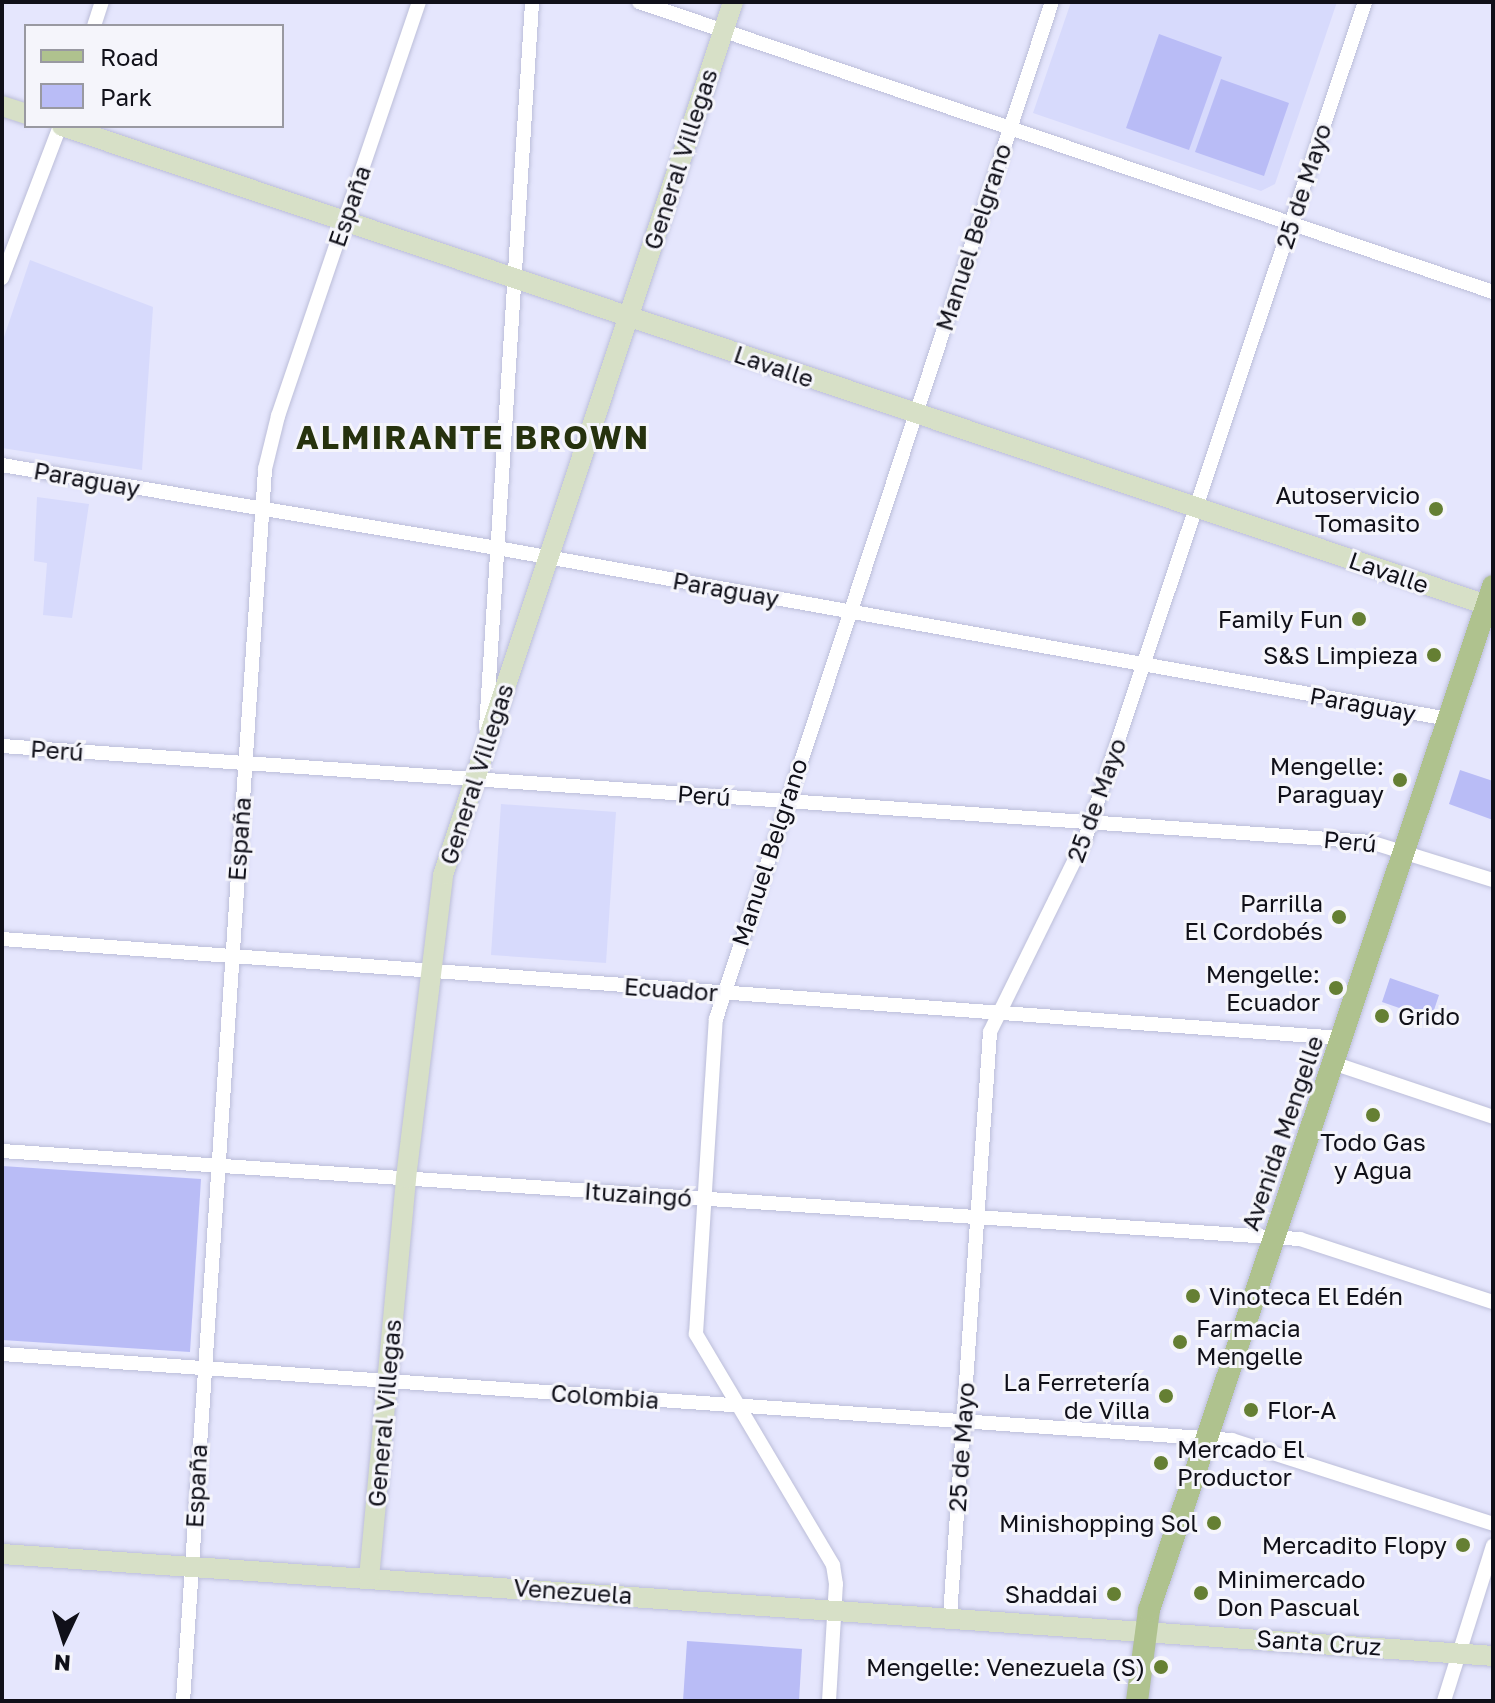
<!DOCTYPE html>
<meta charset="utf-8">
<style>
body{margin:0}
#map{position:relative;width:1495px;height:1703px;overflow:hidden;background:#e5e6fd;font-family:"Golos Text",sans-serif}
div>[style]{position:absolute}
.built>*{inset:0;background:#d7dafc}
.green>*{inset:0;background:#b9bcf6}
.roads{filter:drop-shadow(0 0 2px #bcbed9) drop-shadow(0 0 2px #bcbed9)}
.street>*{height:14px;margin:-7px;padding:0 7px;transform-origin:7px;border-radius:7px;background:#fff}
.secondary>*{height:20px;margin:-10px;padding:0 10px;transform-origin:10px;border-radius:10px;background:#d7e0c7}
.primary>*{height:22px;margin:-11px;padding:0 11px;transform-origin:11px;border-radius:11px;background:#afc28e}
.dots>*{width:22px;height:22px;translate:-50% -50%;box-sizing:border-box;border:4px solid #f5f5fb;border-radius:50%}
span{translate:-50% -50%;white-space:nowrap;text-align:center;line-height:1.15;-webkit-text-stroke:6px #f5f5fb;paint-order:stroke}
.street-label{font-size:24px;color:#101019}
.poi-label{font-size:24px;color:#101019}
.right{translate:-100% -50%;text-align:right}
.left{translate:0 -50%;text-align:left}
.district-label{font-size:32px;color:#26320e;font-weight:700;letter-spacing:2px}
.frame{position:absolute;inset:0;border:4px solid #101019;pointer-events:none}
.legend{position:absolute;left:24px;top:24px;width:260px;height:104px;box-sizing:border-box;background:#f5f5fb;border:2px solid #9999a1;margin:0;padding:10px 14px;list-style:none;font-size:24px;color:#101019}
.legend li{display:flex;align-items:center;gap:16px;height:40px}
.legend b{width:40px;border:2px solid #9999a1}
.north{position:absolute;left:24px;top:1599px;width:80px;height:80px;-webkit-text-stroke:6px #f5f5fb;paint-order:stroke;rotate:184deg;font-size:22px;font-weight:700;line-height:32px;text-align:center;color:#101019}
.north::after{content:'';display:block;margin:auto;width:28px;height:36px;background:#101019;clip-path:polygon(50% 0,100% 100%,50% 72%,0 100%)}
</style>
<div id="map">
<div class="built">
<i style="clip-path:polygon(1071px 2px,1337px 2px,1275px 184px,1261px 191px,1033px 113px)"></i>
<i style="clip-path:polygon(30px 260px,153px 307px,142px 470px,2px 448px,2px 343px)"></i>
<i style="clip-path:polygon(37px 497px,89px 504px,72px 618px,43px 615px,47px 563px,34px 561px)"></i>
<i style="clip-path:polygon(501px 804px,616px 812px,606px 963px,491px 955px)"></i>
</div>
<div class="green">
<i style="clip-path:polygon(1159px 34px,1222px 57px,1189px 150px,1126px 128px)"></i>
<i style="clip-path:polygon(1221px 79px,1289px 103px,1264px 176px,1195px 152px)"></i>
<i style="clip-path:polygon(1460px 770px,1493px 781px,1493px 820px,1449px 804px)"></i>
<i style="clip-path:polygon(1390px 978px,1439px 995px,1431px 1019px,1382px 1002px)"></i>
<i style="clip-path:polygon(2px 1166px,201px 1179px,190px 1352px,2px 1340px)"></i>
<i style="clip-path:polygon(687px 1641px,802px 1649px,799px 1701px,683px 1701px)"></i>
</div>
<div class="roads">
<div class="street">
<i style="left:639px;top:2px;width:902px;rotate:18.76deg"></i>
<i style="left:94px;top:26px;width:25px;rotate:-72deg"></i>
<i style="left:2px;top:278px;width:163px;rotate:-69.1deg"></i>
<i style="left:2px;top:465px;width:502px;rotate:9.52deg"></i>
<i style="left:497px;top:548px;width:966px;rotate:10.19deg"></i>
<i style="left:486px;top:728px;width:727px;rotate:-86.37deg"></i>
<i style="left:2px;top:746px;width:1371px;rotate:4.01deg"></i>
<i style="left:1370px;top:842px;width:129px;rotate:17.2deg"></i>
<i style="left:2px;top:939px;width:1343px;rotate:4.23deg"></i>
<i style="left:1333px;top:1063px;width:169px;rotate:18.6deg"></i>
<i style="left:2px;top:1151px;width:1301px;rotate:3.88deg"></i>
<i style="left:1300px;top:1239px;width:203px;rotate:18.1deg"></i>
<i style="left:2px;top:1354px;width:1233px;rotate:4deg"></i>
<i style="left:1232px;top:1440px;width:274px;rotate:17.8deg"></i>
<i style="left:950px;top:1616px;width:585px;rotate:-86.08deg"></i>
<i style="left:990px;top:1032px;width:215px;rotate:-63.8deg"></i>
<i style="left:1085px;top:839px;width:883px;rotate:-71.5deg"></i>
<i style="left:183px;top:1701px;width:1235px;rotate:-86.19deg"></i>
<i style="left:265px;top:469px;width:55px;rotate:-76.2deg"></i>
<i style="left:278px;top:416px;width:437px;rotate:-71.2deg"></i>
<i style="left:829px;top:1701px;width:117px;rotate:-86.6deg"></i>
<i style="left:836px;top:1584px;width:19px;rotate:-99deg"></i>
<i style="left:833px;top:1565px;width:269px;rotate:-120.7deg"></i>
<i style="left:696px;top:1334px;width:316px;rotate:-86.4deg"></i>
<i style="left:716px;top:1019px;width:1071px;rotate:-71.72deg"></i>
<i style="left:1444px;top:1701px;width:163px;rotate:-72.5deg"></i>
</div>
<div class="secondary">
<i style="left:2px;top:106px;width:25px;rotate:18deg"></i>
<i style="left:62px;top:126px;width:1510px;rotate:18.58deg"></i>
<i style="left:2px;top:1554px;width:1494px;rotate:3.91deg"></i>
<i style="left:369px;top:1578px;width:402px;rotate:-84.7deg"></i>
<i style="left:406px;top:1178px;width:305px;rotate:-83deg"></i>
<i style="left:443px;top:875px;width:920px;rotate:-71.62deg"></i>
</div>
<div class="primary">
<i style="left:1137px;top:1701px;width:92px;rotate:-82.5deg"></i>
<i style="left:1149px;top:1610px;width:1080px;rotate:-71.43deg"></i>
</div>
</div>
<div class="dots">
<i style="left:1436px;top:509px;background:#657f33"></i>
<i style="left:1359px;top:619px;background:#657f33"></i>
<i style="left:1434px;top:655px;background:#657f33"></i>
<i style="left:1400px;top:780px;background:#657f33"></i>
<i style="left:1339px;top:917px;background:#657f33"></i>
<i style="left:1336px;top:988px;background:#657f33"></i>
<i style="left:1382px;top:1016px;background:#657f33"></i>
<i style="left:1373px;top:1115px;background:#657f33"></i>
<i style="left:1193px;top:1296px;background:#657f33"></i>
<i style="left:1180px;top:1342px;background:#657f33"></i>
<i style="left:1166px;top:1396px;background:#657f33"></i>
<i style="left:1251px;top:1410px;background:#657f33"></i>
<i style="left:1161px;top:1463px;background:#657f33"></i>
<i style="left:1214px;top:1523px;background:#657f33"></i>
<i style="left:1463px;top:1545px;background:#657f33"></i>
<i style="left:1201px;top:1593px;background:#657f33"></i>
<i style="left:1114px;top:1594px;background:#657f33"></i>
<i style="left:1161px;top:1667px;background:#657f33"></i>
</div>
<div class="street-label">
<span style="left:680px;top:159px;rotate:-72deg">General Villegas</span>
<span style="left:1303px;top:186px;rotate:-72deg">25 de Mayo</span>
<span style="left:349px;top:206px;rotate:-71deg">España</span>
<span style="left:973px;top:237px;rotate:-72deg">Manuel Belgrano</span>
<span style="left:774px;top:366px;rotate:19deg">Lavalle</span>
<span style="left:87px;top:479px;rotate:10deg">Paraguay</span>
<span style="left:1389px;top:572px;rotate:19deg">Lavalle</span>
<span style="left:726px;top:589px;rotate:10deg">Paraguay</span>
<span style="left:1363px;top:704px;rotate:10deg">Paraguay</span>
<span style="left:57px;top:750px;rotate:4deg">Perú</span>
<span style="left:476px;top:774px;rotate:-72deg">General Villegas</span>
<span style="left:704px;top:795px;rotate:4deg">Perú</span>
<span style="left:1096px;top:800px;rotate:-70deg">25 de Mayo</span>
<span style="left:239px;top:839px;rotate:-86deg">España</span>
<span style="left:1350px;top:841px;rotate:5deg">Perú</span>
<span style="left:769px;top:852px;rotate:-72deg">Manuel Belgrano</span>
<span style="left:671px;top:989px;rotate:4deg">Ecuador</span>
<span style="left:1282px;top:1133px;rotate:-71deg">Avenida Mengelle</span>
<span style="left:638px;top:1194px;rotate:4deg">Ituzaingó</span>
<span style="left:605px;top:1396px;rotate:4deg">Colombia</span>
<span style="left:384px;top:1413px;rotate:-85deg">General Villegas</span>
<span style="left:961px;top:1447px;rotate:-86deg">25 de Mayo</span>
<span style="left:196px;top:1486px;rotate:-87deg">España</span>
<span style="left:573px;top:1591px;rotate:4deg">Venezuela</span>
<span style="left:1319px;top:1642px;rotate:4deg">Santa Cruz</span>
</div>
<div class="poi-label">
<span class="right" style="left:1420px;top:509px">Autoservicio<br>Tomasito</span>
<span class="right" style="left:1343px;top:619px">Family Fun</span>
<span class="right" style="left:1418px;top:655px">S&amp;S Limpieza</span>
<span class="right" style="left:1384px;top:780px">Mengelle:<br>Paraguay</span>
<span class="right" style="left:1323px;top:917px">Parrilla<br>El Cordobés</span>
<span class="right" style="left:1320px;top:988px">Mengelle:<br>Ecuador</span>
<span class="left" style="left:1398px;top:1016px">Grido</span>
<span style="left:1373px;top:1156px">Todo Gas<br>y Agua</span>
<span class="left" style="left:1209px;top:1296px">Vinoteca El Edén</span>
<span class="left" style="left:1196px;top:1342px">Farmacia<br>Mengelle</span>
<span class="right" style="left:1150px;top:1396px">La Ferretería<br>de Villa</span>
<span class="left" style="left:1267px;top:1410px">Flor-A</span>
<span class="left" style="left:1177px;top:1463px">Mercado El<br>Productor</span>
<span class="right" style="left:1198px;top:1523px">Minishopping Sol</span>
<span class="right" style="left:1447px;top:1545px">Mercadito Flopy</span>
<span class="left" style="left:1217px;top:1593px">Minimercado<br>Don Pascual</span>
<span class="right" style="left:1098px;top:1594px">Shaddai</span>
<span class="right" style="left:1145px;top:1667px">Mengelle: Venezuela (S)</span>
</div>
<div class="district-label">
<span style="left:473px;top:437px">ALMIRANTE BROWN</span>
</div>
<div class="frame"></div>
<ul class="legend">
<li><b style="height:10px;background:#afc28e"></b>Road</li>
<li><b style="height:22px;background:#b9bcf6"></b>Park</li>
</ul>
<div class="north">N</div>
</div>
